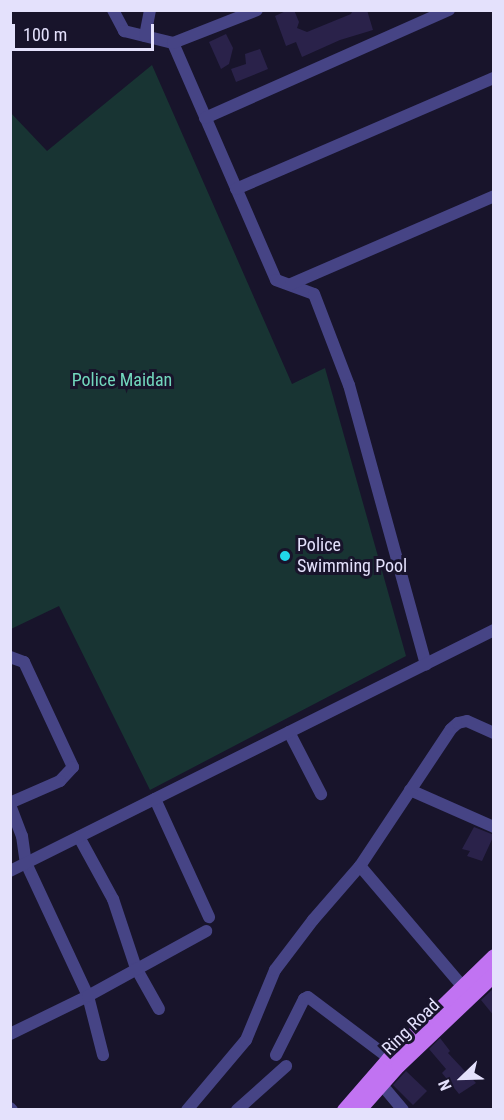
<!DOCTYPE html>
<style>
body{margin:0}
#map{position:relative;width:504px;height:1120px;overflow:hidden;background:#18142b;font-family:"Roboto Condensed",sans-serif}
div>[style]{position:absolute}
.green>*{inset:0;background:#183433}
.building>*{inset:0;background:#2a224a}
.minor>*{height:12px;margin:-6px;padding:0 6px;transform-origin:6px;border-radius:6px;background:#464485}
.major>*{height:15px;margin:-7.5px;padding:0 7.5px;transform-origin:7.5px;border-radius:7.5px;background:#c173f2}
.dots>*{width:16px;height:16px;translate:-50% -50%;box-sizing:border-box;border:3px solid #18142b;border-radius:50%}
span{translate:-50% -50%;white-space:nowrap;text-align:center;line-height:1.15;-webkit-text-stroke:6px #18142b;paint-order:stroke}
.park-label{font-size:18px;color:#72d7bd}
.poi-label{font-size:18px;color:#e4e1fc}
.left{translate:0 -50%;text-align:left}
.street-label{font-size:18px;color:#e4e1fc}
.frame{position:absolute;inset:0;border:12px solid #e4e1fc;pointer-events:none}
.north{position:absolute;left:432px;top:1048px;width:60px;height:60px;-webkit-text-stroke:4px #18142b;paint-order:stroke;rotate:247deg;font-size:16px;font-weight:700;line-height:24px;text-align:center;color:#e4e1fc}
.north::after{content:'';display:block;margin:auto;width:21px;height:27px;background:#e4e1fc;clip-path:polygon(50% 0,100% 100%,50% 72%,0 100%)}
.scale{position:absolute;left:12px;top:24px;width:142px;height:27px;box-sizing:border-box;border:3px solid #e4e1fc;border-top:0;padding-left:8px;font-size:18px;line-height:21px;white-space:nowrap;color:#e4e1fc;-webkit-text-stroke:4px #18142b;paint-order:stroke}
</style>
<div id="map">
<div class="green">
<i style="clip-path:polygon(152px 65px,292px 384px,325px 368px,406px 656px,150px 790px,59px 606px,11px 629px,10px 112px,47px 151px)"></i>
</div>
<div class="building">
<i style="clip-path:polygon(288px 10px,294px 10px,299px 22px,297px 28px,307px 32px,351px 14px,353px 10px,367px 10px,373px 30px,340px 40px,302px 57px,296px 42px,286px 46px,275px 16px)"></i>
<i style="clip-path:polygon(226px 34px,233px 48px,229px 64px,221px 69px,209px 42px)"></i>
<i style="clip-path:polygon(260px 49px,268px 69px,236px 82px,231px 69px,246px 64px,245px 54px)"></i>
<i style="clip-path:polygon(474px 827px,494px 835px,482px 861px,467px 856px,470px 851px,462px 849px)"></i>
<i style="clip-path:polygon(494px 988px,494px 1016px,481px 1000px)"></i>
<i style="clip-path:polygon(440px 1038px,450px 1051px,448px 1053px,476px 1083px,459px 1094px,442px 1073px,446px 1069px,429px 1049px)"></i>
<i style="clip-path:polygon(406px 1071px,427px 1091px,413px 1105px,393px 1085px)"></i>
</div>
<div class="minor">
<i style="left:113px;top:10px;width:24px;rotate:62deg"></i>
<i style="left:124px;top:31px;width:50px;rotate:13.8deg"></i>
<i style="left:173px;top:43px;width:258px;rotate:66.5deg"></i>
<i style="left:276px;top:280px;width:40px;rotate:20.2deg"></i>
<i style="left:314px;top:294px;width:97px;rotate:69deg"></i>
<i style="left:349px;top:385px;width:290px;rotate:74.6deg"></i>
<i style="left:145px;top:36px;width:26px;rotate:-79deg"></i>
<i style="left:173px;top:43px;width:90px;rotate:-21.4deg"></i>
<i style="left:205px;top:118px;width:267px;rotate:-23.9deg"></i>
<i style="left:236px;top:189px;width:281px;rotate:-23.3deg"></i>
<i style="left:291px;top:284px;width:221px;rotate:-23.4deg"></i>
<i style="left:10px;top:657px;width:15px;rotate:20deg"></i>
<i style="left:24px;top:662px;width:116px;rotate:65deg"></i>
<i style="left:73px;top:767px;width:19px;rotate:133deg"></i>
<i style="left:60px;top:781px;width:55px;rotate:156.3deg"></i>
<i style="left:289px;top:732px;width:70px;rotate:62.7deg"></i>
<i style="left:410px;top:790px;width:92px;rotate:23.8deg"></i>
<i style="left:155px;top:799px;width:130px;rotate:65.4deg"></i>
<i style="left:10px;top:805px;width:33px;rotate:69deg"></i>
<i style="left:22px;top:836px;width:27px;rotate:82deg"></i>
<i style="left:26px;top:863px;width:147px;rotate:65deg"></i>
<i style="left:88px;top:996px;width:61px;rotate:75.7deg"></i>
<i style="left:79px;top:837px;width:71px;rotate:61.3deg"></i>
<i style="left:113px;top:899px;width:73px;rotate:71.6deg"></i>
<i style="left:136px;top:968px;width:47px;rotate:60.7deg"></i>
<i style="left:360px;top:866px;width:159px;rotate:49.6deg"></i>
<i style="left:10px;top:871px;width:541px;rotate:-26.47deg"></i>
<i style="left:10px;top:1034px;width:87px;rotate:-26deg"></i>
<i style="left:88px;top:996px;width:135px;rotate:-28.8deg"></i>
<i style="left:276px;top:1055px;width:63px;rotate:-63.4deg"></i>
<i style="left:304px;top:999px;width:4px;rotate:-27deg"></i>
<i style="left:308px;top:997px;width:101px;rotate:37deg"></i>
<i style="left:377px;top:1079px;width:40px;rotate:50deg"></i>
<i style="left:10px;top:1108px;width:3px;rotate:45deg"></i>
<i style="left:187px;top:1110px;width:92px;rotate:-49.9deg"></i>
<i style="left:246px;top:1040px;width:76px;rotate:-67.5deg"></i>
<i style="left:275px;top:970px;width:63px;rotate:-52.8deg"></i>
<i style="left:313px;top:920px;width:72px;rotate:-49deg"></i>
<i style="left:360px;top:866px;width:164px;rotate:-56.4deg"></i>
<i style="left:451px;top:729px;width:9px;rotate:-41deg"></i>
<i style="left:458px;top:723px;width:9px;rotate:-13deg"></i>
<i style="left:467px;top:721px;width:30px;rotate:24deg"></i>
<i style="left:237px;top:1110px;width:66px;rotate:-41.9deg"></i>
</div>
<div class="major">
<i style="left:344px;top:1110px;width:69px;rotate:-49.1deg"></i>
<i style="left:389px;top:1058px;width:146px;rotate:-44.2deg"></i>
<i style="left:358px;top:1110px;width:60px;rotate:-48.4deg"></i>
<i style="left:398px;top:1065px;width:132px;rotate:-43.5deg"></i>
</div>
<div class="dots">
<i style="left:285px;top:556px;background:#20d7ea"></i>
</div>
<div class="park-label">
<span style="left:122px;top:380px">Police Maidan</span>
</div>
<div class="poi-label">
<span class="left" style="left:297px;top:556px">Police<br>Swimming Pool</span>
</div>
<div class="street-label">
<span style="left:411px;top:1027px;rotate:-44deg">Ring Road</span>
</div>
<div class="frame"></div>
<div class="north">N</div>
<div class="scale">100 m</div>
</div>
